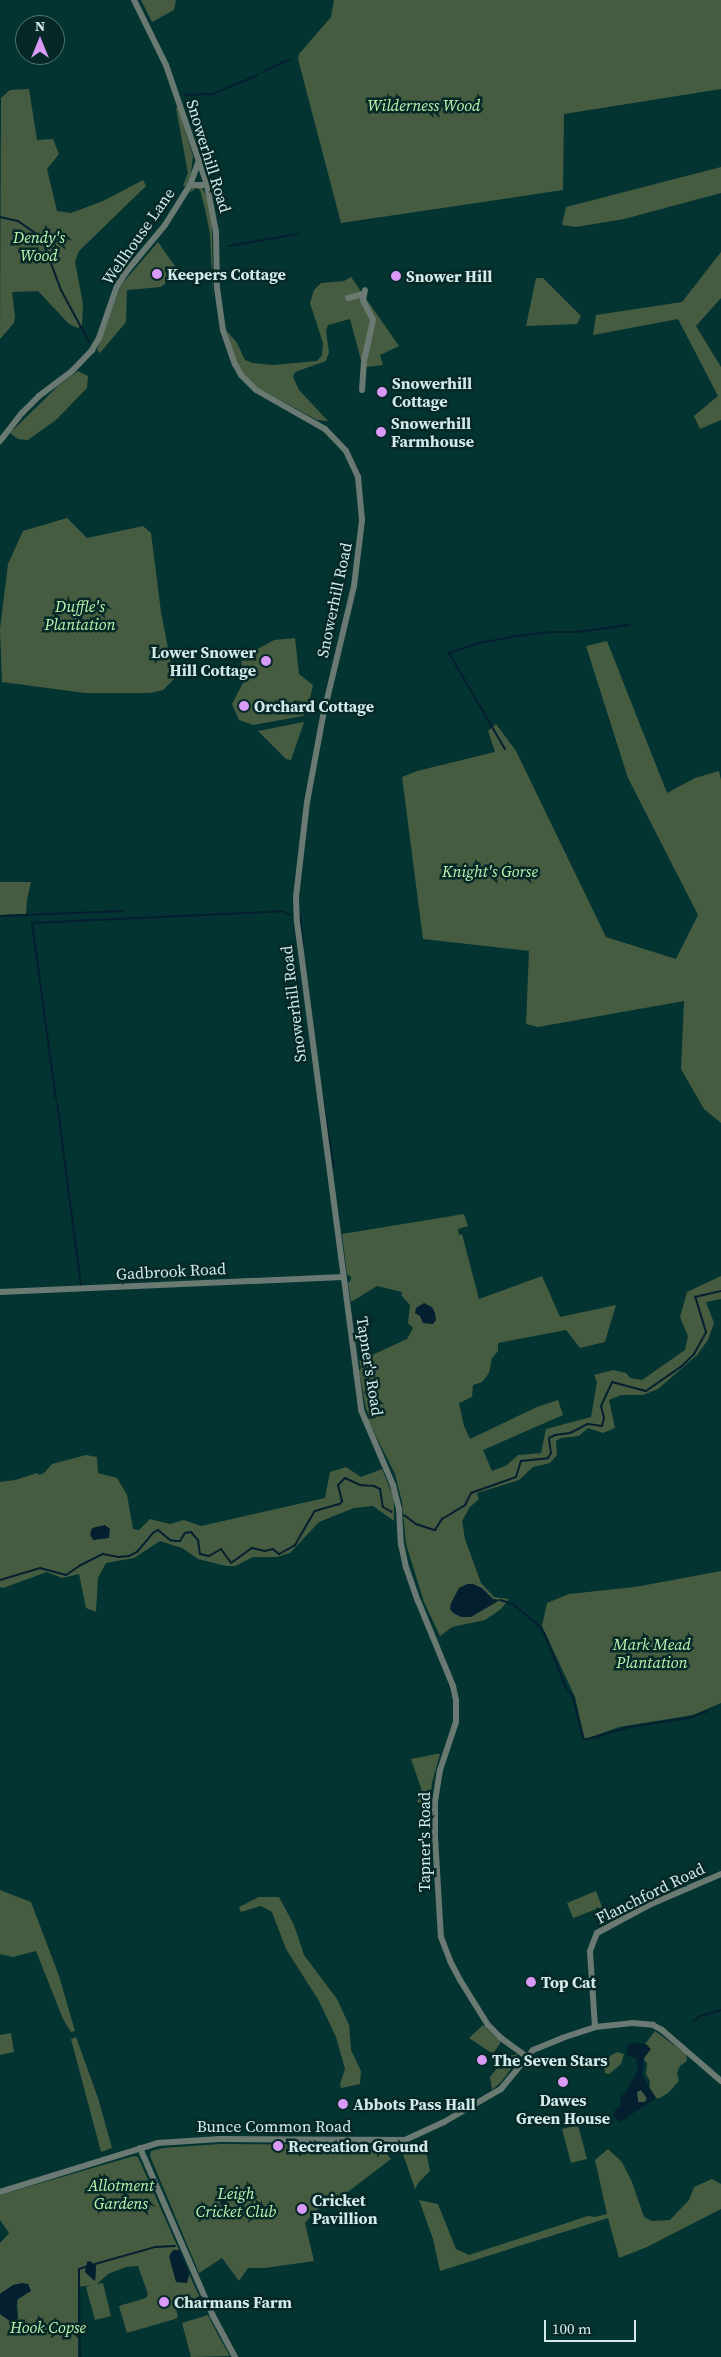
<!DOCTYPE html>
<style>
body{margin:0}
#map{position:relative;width:721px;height:2357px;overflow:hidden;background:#033432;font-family:"Source Serif 4",serif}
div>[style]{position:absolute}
.green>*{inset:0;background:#465c40}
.water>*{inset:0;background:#031f30}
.stream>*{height:2px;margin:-1px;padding:0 1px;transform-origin:1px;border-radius:1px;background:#031f30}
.minor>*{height:6px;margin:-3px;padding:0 3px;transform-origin:3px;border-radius:3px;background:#6a7971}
.dots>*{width:14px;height:14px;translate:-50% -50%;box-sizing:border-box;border:2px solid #062927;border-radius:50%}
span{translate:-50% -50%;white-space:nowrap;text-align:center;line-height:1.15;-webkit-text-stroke:5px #062927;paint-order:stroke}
.park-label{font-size:16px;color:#bdf4af;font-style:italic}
.street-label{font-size:16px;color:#d3eae8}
.poi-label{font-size:16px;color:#d3eae8;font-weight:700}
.left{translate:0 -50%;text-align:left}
.right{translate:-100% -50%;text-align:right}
.north{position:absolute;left:15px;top:15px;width:50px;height:50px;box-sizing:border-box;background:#062927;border:1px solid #587674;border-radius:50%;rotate:0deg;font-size:14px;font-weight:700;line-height:20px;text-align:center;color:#d3eae8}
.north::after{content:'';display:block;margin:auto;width:18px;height:22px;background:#d99af7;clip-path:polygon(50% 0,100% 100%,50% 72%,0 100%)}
.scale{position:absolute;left:544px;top:2320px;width:92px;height:22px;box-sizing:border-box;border:2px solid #d3eae8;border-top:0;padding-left:6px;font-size:15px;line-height:18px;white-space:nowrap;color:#d3eae8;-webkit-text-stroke:4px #062927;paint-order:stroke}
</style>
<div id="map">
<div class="green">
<i style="clip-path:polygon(141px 0,176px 0,174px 10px,152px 22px)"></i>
<i style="clip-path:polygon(334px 0,721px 0,721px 89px,564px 114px,563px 190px,341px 223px,298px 59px,299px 54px,331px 17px)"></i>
<i style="clip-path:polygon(29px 89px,37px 140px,53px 139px,59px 154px,47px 169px,57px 211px,71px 213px,103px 201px,143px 180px,146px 186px,79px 251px,75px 262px,83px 304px,82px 325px,78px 328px,69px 324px,38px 291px,12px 292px,15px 316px,14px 323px,0 339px,1px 98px,10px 90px)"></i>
<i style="clip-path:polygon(178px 107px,193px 156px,191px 173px,186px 186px,183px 186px,188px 173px,176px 108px)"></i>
<i style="clip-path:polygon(721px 167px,721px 193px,624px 219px,576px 227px,562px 225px,566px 207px)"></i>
<i style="clip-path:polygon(196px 186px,202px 188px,206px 195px,212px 222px,213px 302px,210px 234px,205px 209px,200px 190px,196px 188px,190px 193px,192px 188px)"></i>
<i style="clip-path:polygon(158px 242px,179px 272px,161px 287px,127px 290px,126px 322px,100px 353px,97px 350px,121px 285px)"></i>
<i style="clip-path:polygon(721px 252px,721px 298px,696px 326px,721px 367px,721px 420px,700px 429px,694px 416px,718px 396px,678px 319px,593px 335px,596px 315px,682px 302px)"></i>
<i style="clip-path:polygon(351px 277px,399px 346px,380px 355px,383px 365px,366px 367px,362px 364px,350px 319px,328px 325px,326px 331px,329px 352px,326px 361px,295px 372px,293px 377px,299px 390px,328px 421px,317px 420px,258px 388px,246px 379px,236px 362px,227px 331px,237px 343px,245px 360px,253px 363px,273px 365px,317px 361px,322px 355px,323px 343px,310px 303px,314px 290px,321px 283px,344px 281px)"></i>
<i style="clip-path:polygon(536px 278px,543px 278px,581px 316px,577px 324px,526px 326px)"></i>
<i style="clip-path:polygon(78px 371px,88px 376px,87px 388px,56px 420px,28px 440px,18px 439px,10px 433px,58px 386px)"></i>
<i style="clip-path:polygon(67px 518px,87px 538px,143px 526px,151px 533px,161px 612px,174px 679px,163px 690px,150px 693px,85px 693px,2px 682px,0 629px,8px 564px,23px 531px)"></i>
<i style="clip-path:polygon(295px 638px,299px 674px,313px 685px,307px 712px,303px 716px,253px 725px,239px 720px,232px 704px,245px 679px,241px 662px,256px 650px,274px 640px)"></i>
<i style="clip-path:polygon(607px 641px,667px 793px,695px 778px,719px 771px,721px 780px,721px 1123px,704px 1109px,681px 1069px,684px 1001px,538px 1027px,526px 1024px,529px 951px,423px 939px,402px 777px,417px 771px,495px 752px,488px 731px,496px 724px,516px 751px,606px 937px,676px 959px,698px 915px,628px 778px,586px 646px)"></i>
<i style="clip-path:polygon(304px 722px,291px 760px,286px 759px,258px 731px)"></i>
<i style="clip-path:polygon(0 882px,31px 882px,27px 900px,26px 914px,0 915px)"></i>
<i style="clip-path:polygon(464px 1214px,468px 1226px,458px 1229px,459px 1235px,462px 1234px,479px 1299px,542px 1276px,560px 1317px,616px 1305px,605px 1342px,580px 1348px,566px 1330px,498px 1343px,498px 1351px,492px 1358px,489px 1373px,482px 1382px,473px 1385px,472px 1397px,459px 1403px,464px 1426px,470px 1439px,537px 1407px,558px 1400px,563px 1415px,483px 1450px,492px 1471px,507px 1465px,518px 1455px,541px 1453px,546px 1429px,591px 1417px,597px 1382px,594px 1375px,613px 1370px,626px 1373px,630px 1378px,642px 1380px,685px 1350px,688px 1336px,680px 1317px,687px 1292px,721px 1276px,721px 1299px,706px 1302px,714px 1323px,708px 1340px,697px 1355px,658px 1389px,643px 1395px,621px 1395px,609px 1400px,615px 1428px,603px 1433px,588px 1428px,579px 1436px,561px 1438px,556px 1441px,557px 1455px,550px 1463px,533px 1467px,519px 1480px,477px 1493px,479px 1499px,470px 1507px,462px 1521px,465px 1539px,481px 1583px,494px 1597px,509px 1599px,501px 1609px,485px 1620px,452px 1627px,440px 1636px,424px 1602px,406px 1544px,402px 1502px,395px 1474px,368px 1420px,370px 1417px,366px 1409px,359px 1371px,361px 1368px,359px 1361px,407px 1339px,413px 1328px,408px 1323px,410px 1305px,401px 1295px,402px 1292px,377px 1286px,351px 1302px,348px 1283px,351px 1280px,351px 1277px,347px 1274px,342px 1234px)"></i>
<i style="clip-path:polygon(86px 1455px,97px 1457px,98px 1473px,117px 1478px,127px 1495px,133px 1529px,139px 1530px,150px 1519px,170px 1524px,184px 1520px,201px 1526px,325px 1498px,330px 1472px,346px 1467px,361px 1477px,382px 1469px,394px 1498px,394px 1521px,373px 1506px,354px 1508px,319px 1522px,290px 1553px,277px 1557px,253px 1557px,235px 1566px,226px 1566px,198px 1559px,182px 1548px,160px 1541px,134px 1558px,106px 1563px,98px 1578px,96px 1612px,86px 1608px,79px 1574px,62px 1578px,47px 1572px,3px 1588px,0 1587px,0 1482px,15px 1480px,37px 1473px,39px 1475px,44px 1473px,52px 1464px)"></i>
<i style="clip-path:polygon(721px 1571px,721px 1703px,693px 1715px,619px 1727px,586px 1739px,584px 1737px,575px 1697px,542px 1626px,547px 1603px,569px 1594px,635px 1587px)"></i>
<i style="clip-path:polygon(436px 1754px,440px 1754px,432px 1783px,429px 1812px,417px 1802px,422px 1791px,411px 1759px)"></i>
<i style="clip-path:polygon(0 1890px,31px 1902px,59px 1976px,75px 2031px,71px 2032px,63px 2019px,36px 1951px,13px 1957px,0 1954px)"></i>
<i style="clip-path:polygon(596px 1891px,602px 1907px,573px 1918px,567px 1903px)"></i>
<i style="clip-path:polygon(259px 1897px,279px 1897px,294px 1925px,304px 1955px,337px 1999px,349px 2025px,351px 2050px,361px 2071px,360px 2084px,341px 2088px,340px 2084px,345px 2069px,336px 2037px,319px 2001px,286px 1949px,272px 1912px,261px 1906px,241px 1912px,239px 1907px)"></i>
<i style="clip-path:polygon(483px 2025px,501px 2042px,493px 2054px,469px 2038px)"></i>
<i style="clip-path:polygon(655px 2031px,686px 2054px,687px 2061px,680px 2066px,677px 2073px,679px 2081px,668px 2093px,660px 2098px,656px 2098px,649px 2089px,650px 2081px,646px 2074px,647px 2063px,643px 2059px,649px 2046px,645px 2044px)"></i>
<i style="clip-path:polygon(11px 2033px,14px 2052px,0 2055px,0 2035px)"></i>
<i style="clip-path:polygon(76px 2037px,98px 2098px,112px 2148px,101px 2152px,71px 2039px)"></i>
<i style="clip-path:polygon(617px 2052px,624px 2054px,621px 2064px,609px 2074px,605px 2073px,603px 2060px)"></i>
<i style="clip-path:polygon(517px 2054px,517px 2061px,501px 2082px,492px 2090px,490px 2077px,506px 2057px)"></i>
<i style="clip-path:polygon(641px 2090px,647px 2098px,645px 2102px,638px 2102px,637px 2092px)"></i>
<i style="clip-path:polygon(578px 2125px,587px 2159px,571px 2163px,562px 2129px)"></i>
<i style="clip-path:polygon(221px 2144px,363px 2145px,384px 2147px,386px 2153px,391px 2159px,349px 2191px,314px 2212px,305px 2223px,314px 2261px,265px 2268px,248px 2268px,239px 2281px,222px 2258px,199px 2273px,150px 2156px,151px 2151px,163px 2148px)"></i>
<i style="clip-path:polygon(425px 2146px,430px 2171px,419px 2182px,415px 2189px,403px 2154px)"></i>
<i style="clip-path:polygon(608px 2149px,622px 2162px,632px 2182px,644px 2217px,652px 2221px,670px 2220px,689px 2200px,694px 2187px,712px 2179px,721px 2184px,721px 2209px,647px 2247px,619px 2258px,608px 2218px,440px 2271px,433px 2239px,419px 2200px,438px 2204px,456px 2249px,469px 2255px,588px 2216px,595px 2217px,607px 2214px,595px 2160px)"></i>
<i style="clip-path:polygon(evenodd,134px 2156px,138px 2157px,179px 2250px,173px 2250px,189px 2278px,189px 2274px,201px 2300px,176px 2309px,178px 2317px,175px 2319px,127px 2333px,119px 2306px,146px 2298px,148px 2294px,138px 2266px,126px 2267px,108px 2274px,97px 2284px,103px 2283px,111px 2316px,95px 2320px,86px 2287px,93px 2285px,78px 2287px,78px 2357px,0 2357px,0 2314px,10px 2321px,18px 2319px,17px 2300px,31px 2291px,28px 2284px,13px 2285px,0 2294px,0 2243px,9px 2233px,0 2220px,0 2195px,134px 2156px,90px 2261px,96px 2266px,95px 2281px,85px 2272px,90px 2261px)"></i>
<i style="clip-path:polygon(208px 2315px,218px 2335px,230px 2356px,191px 2357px,182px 2323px)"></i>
</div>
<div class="water">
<i style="clip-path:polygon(424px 1303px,432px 1307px,435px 1313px,436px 1320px,433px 1324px,423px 1323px,420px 1316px,415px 1313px,416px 1308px)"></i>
<i style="clip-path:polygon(105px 1525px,110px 1529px,109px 1538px,93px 1540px,90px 1534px,92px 1528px)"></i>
<i style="clip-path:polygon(467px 1584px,473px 1584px,482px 1588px,493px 1599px,500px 1600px,471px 1617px,461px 1617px,453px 1613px,450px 1609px,451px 1603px,459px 1588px)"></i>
<i style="clip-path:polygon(evenodd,634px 2043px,645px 2044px,651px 2049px,644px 2058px,642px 2075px,656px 2098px,620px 2122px,613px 2116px,615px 2110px,620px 2107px,621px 2096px,627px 2091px,638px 2069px,636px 2058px,629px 2056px,627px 2053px,627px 2046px,634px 2043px,641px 2090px,647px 2098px,645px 2102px,638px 2102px,637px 2092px,641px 2090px)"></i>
<i style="clip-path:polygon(173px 2250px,179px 2250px,189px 2274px,187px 2283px,176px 2282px,169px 2256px)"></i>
<i style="clip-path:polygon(90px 2261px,96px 2266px,95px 2281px,85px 2272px,87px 2262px)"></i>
<i style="clip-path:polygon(22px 2283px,28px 2284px,31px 2291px,18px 2298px,16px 2306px,18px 2319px,10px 2321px,0 2314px,0 2294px,13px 2285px)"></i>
</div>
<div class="stream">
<i style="left:263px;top:72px;width:30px;rotate:-26deg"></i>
<i style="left:185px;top:95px;width:28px;rotate:-2deg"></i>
<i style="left:213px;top:94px;width:49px;rotate:-22.9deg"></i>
<i style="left:0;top:217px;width:18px;rotate:13deg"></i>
<i style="left:18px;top:221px;width:28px;rotate:35deg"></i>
<i style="left:41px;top:237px;width:57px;rotate:69.3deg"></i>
<i style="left:61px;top:290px;width:59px;rotate:61.7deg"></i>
<i style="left:228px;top:246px;width:71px;rotate:-9.7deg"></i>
<i style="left:505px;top:749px;width:111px;rotate:-120.3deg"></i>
<i style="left:449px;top:653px;width:33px;rotate:-18deg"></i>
<i style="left:480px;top:643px;width:31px;rotate:-11deg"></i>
<i style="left:510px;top:637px;width:38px;rotate:-7deg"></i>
<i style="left:548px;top:632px;width:29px"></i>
<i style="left:577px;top:632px;width:53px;rotate:-7.5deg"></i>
<i style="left:300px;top:915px;width:31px;rotate:84deg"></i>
<i style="left:0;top:916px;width:123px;rotate:-2.3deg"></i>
<i style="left:56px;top:1100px;width:179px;rotate:-97.7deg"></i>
<i style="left:32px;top:923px;width:250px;rotate:-2.7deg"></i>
<i style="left:282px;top:911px;width:10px;rotate:24deg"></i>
<i style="left:323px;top:1100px;width:70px;rotate:80.9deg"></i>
<i style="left:57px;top:1103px;width:184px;rotate:82.5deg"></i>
<i style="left:404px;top:1515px;width:15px;rotate:37deg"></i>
<i style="left:416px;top:1524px;width:20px;rotate:18deg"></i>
<i style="left:435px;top:1530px;width:13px;rotate:-58deg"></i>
<i style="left:442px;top:1519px;width:27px;rotate:-31deg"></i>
<i style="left:465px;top:1505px;width:13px;rotate:-63deg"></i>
<i style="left:471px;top:1493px;width:48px;rotate:-19.6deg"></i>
<i style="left:516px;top:1477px;width:17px;rotate:-73deg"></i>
<i style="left:521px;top:1461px;width:27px;rotate:-6deg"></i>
<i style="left:548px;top:1458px;width:6px;rotate:-59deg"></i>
<i style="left:551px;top:1453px;width:15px;rotate:-98deg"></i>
<i style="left:549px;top:1438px;width:7px;rotate:-27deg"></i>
<i style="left:555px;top:1435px;width:15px;rotate:-8deg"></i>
<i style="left:570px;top:1433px;width:20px;rotate:-27deg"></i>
<i style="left:588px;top:1424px;width:14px;rotate:8deg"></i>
<i style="left:602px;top:1426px;width:8px;rotate:-76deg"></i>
<i style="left:604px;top:1418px;width:12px;rotate:-104deg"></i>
<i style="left:601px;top:1406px;width:26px;rotate:-65deg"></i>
<i style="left:612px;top:1382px;width:35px;rotate:15deg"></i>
<i style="left:646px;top:1391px;width:44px;rotate:-34.8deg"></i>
<i style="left:682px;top:1366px;width:17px;rotate:-45deg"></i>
<i style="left:694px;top:1354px;width:25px;rotate:-61deg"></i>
<i style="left:706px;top:1332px;width:37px;rotate:-107deg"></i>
<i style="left:695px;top:1297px;width:27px;rotate:-13deg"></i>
<i style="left:0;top:1580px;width:42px;rotate:-16.7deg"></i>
<i style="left:40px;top:1568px;width:27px;rotate:15deg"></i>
<i style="left:66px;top:1575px;width:18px;rotate:-34deg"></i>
<i style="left:81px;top:1565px;width:25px;rotate:-27deg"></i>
<i style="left:103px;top:1554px;width:15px;rotate:11deg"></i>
<i style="left:118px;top:1557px;width:11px;rotate:-5deg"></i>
<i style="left:129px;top:1556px;width:9px;rotate:-27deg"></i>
<i style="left:137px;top:1552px;width:25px;rotate:-50deg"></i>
<i style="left:153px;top:1533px;width:6px;rotate:-31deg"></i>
<i style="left:158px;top:1530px;width:16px;rotate:40deg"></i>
<i style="left:170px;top:1540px;width:6px;rotate:9deg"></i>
<i style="left:176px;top:1541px;width:4px"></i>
<i style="left:180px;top:1541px;width:9px;rotate:-58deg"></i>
<i style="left:185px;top:1533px;width:6px;rotate:-9deg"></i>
<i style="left:191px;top:1532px;width:11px;rotate:49deg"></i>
<i style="left:198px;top:1540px;width:14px;rotate:82deg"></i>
<i style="left:200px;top:1554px;width:9px;rotate:13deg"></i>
<i style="left:209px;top:1556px;width:14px;rotate:-30deg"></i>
<i style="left:221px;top:1549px;width:17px;rotate:54deg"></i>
<i style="left:231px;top:1563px;width:26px;rotate:-36deg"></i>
<i style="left:252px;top:1548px;width:13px;rotate:13deg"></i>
<i style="left:265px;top:1551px;width:8px;rotate:-14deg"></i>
<i style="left:273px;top:1549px;width:8px;rotate:40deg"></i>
<i style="left:279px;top:1554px;width:18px;rotate:-29deg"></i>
<i style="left:295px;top:1545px;width:39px;rotate:-60deg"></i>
<i style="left:315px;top:1511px;width:26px;rotate:-16deg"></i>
<i style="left:340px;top:1504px;width:4px;rotate:-56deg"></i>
<i style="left:342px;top:1501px;width:16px;rotate:-104deg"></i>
<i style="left:338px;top:1485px;width:10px;rotate:-45deg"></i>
<i style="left:345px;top:1478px;width:17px;rotate:25deg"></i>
<i style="left:360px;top:1485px;width:14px;rotate:4deg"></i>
<i style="left:374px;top:1486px;width:7px;rotate:27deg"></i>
<i style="left:380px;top:1489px;width:18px;rotate:81deg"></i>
<i style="left:383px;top:1507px;width:10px;rotate:29deg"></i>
<i style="left:500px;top:1600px;width:14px;rotate:17deg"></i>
<i style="left:513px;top:1604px;width:34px;rotate:40deg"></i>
<i style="left:539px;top:1626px;width:11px;rotate:56deg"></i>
<i style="left:545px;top:1635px;width:57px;rotate:68.4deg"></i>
<i style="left:566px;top:1688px;width:11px;rotate:52deg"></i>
<i style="left:573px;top:1697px;width:44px;rotate:75.7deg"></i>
<i style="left:584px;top:1740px;width:47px;rotate:-16.1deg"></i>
<i style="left:629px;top:1727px;width:60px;rotate:-8.7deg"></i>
<i style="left:688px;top:1718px;width:21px;rotate:-19deg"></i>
<i style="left:693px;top:2022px;width:9px;rotate:-41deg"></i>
<i style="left:700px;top:2016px;width:22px;rotate:-16deg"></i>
<i style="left:95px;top:2264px;width:62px;rotate:-15.8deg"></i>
<i style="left:155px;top:2247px;width:20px;rotate:-3deg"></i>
<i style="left:80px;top:2357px;width:88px;rotate:-90.7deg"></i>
<i style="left:79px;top:2269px;width:9px;rotate:-18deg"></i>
</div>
<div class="minor">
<i style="left:134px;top:0;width:72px;rotate:63.8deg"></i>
<i style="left:166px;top:65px;width:127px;rotate:71.1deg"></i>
<i style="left:207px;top:185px;width:48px;rotate:79.2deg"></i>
<i style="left:216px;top:232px;width:56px;rotate:89deg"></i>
<i style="left:217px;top:288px;width:42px;rotate:81.9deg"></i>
<i style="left:223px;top:330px;width:36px;rotate:71deg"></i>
<i style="left:235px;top:364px;width:13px;rotate:61deg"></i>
<i style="left:241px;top:375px;width:21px;rotate:45deg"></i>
<i style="left:256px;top:390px;width:79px;rotate:29.5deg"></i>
<i style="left:325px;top:429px;width:30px;rotate:46deg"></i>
<i style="left:346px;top:451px;width:29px;rotate:65deg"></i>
<i style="left:358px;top:477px;width:43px;rotate:84.7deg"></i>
<i style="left:362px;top:520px;width:66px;rotate:96.9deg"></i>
<i style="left:354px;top:586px;width:134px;rotate:103.4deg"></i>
<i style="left:323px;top:716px;width:87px;rotate:100.5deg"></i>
<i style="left:307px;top:802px;width:96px;rotate:96.6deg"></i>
<i style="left:296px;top:897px;width:25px;rotate:88deg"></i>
<i style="left:297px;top:922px;width:492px;rotate:82.5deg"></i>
<i style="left:361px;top:1410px;width:82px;rotate:66.9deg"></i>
<i style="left:393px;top:1485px;width:25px;rotate:76deg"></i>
<i style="left:399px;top:1509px;width:35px;rotate:87deg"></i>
<i style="left:401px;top:1544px;width:24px;rotate:78deg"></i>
<i style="left:406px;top:1567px;width:36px;rotate:71deg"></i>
<i style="left:418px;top:1601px;width:92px;rotate:67.6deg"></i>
<i style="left:453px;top:1686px;width:14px;rotate:78deg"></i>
<i style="left:456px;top:1700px;width:22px;rotate:90deg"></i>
<i style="left:456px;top:1722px;width:51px;rotate:108.4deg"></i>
<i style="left:440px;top:1770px;width:32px;rotate:99deg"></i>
<i style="left:435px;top:1802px;width:35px;rotate:90deg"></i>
<i style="left:435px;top:1837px;width:100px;rotate:86.6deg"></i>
<i style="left:441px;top:1937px;width:26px;rotate:69deg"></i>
<i style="left:450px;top:1961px;width:21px;rotate:62deg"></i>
<i style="left:460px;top:1980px;width:53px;rotate:58.1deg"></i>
<i style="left:488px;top:2025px;width:18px;rotate:45deg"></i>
<i style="left:501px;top:2038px;width:31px;rotate:36deg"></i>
<i style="left:190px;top:185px;width:17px"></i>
<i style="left:348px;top:298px;width:16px;rotate:-15deg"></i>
<i style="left:362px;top:390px;width:29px;rotate:-86deg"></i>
<i style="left:364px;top:361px;width:42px;rotate:-77.6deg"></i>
<i style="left:373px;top:320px;width:22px;rotate:-117deg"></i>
<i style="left:363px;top:300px;width:10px;rotate:-79deg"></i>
<i style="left:0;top:441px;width:36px;rotate:-52deg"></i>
<i style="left:22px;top:413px;width:24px;rotate:-45deg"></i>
<i style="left:39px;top:396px;width:41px;rotate:-37.1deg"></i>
<i style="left:72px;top:371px;width:29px;rotate:-46deg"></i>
<i style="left:92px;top:350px;width:14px;rotate:-60deg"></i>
<i style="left:99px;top:338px;width:55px;rotate:-70.9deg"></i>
<i style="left:117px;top:286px;width:17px;rotate:-57deg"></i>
<i style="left:126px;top:272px;width:61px;rotate:-50.3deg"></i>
<i style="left:165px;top:225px;width:47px;rotate:-58deg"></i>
<i style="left:190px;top:185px;width:27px;rotate:-70deg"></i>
<i style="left:0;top:1292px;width:343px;rotate:-2.5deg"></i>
<i style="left:595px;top:2027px;width:76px;rotate:-93.8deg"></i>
<i style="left:590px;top:1951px;width:19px;rotate:-69deg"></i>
<i style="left:597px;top:1933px;width:59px;rotate:-28.3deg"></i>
<i style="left:649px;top:1905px;width:78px;rotate:-23.3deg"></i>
<i style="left:140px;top:2148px;width:183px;rotate:66.5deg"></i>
<i style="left:213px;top:2316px;width:47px;rotate:61.8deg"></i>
<i style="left:0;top:2192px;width:165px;rotate:-17.2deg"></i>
<i style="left:158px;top:2143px;width:62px;rotate:-3.7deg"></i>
<i style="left:220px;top:2139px;width:185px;rotate:0.3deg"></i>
<i style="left:405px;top:2140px;width:43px;rotate:-24.8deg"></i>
<i style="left:444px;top:2122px;width:66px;rotate:-30.1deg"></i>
<i style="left:501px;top:2089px;width:50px;rotate:-50.6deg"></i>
<i style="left:533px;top:2050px;width:31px;rotate:-22deg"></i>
<i style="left:562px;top:2038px;width:35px;rotate:-18deg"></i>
<i style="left:595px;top:2027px;width:37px;rotate:-6deg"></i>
<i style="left:632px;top:2023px;width:21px;rotate:5deg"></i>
<i style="left:653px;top:2025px;width:10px;rotate:29deg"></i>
<i style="left:662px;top:2030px;width:78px;rotate:40.8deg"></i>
</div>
<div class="dots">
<i style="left:157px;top:274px;background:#d99af7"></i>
<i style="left:396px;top:276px;background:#d99af7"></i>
<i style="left:382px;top:392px;background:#d99af7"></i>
<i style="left:381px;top:432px;background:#d99af7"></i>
<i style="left:266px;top:661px;background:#d99af7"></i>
<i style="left:244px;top:706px;background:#d99af7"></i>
<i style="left:531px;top:1982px;background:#d99af7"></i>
<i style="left:482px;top:2060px;background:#d99af7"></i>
<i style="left:563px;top:2082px;background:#d99af7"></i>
<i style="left:343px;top:2104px;background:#d99af7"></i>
<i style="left:278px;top:2146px;background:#d99af7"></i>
<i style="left:302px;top:2209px;background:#d99af7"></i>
<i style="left:164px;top:2302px;background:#d99af7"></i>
</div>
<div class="park-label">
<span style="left:424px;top:105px">Wilderness Wood</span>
<span style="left:39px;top:246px">Dendy's<br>Wood</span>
<span style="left:80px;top:615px">Duffle's<br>Plantation</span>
<span style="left:490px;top:871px">Knight's Gorse</span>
<span style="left:652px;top:1653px">Mark Mead<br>Plantation</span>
<span style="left:121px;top:2194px">Allotment<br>Gardens</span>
<span style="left:236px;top:2202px">Leigh<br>Cricket Club</span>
<span style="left:48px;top:2327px">Hook Copse</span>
</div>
<div class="street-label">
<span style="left:209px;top:156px;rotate:73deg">Snowerhill Road</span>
<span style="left:138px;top:236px;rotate:-55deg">Wellhouse Lane</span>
<span style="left:334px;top:600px;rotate:-78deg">Snowerhill Road</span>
<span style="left:293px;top:1004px;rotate:-97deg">Snowerhill Road</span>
<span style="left:171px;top:1271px;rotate:-3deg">Gadbrook Road</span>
<span style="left:370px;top:1366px;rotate:81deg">Tapner's Road</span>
<span style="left:424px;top:1842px;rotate:-90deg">Tapner's Road</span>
<span style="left:650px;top:1893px;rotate:-26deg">Flanchford Road</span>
<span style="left:274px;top:2126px">Bunce Common Road</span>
</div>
<div class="poi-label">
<span class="left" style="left:167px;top:274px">Keepers Cottage</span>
<span class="left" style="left:406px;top:276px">Snower Hill</span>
<span class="left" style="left:392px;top:392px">Snowerhill<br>Cottage</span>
<span class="left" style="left:391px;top:432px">Snowerhill<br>Farmhouse</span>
<span class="right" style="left:256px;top:661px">Lower Snower<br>Hill Cottage</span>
<span class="left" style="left:254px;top:706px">Orchard Cottage</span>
<span class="left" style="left:541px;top:1982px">Top Cat</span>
<span class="left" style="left:492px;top:2060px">The Seven Stars</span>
<span style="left:563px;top:2109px">Dawes<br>Green House</span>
<span class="left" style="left:353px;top:2104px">Abbots Pass Hall</span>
<span class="left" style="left:288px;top:2146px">Recreation Ground</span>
<span class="left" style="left:312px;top:2209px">Cricket<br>Pavillion</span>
<span class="left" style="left:174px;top:2302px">Charmans Farm</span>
</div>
<div class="north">N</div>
<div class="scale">100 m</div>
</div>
